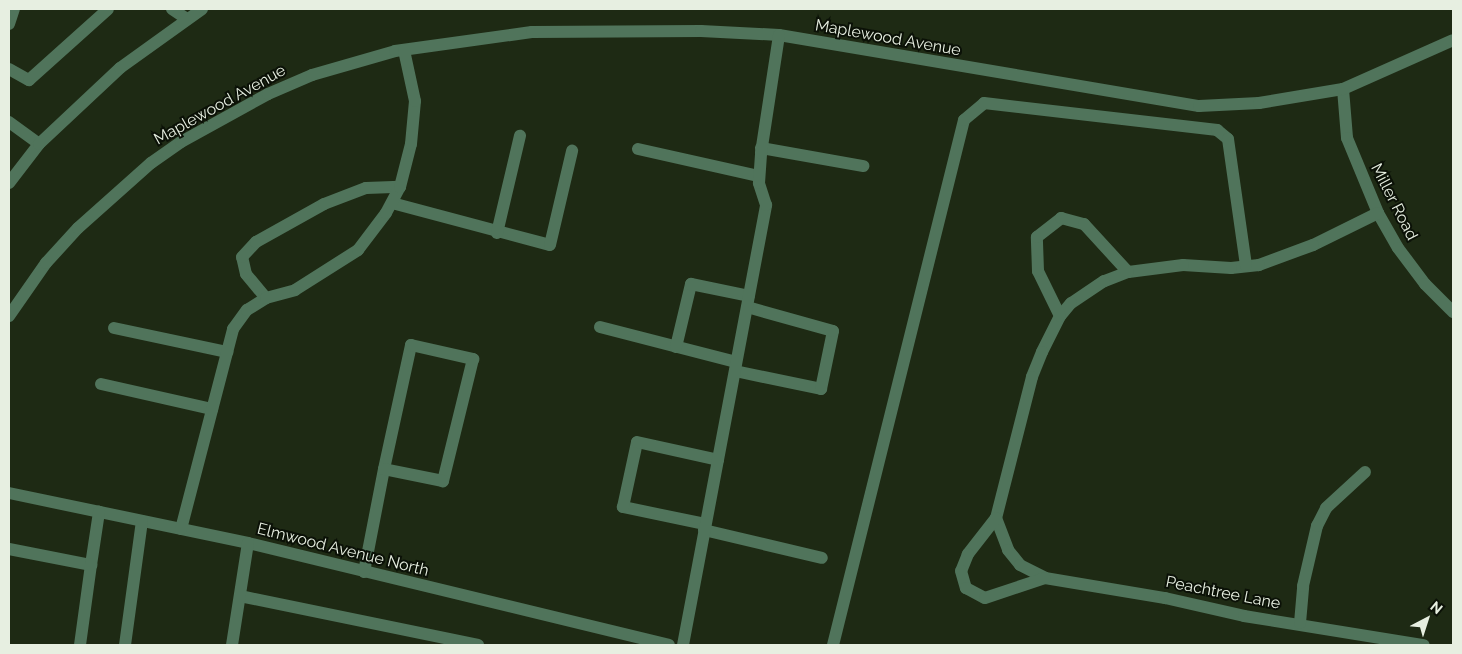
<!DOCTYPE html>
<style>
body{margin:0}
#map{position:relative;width:1462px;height:654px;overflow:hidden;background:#1e2a14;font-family:Raleway,sans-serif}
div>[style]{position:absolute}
.minor>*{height:12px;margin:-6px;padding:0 6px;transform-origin:6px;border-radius:6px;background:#50745b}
span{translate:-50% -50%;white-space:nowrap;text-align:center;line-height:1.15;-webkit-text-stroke:4px #0b1107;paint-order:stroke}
.street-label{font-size:16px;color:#e7efe1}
.frame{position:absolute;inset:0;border:10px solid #e7efe1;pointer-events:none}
.north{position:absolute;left:1402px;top:594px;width:50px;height:50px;-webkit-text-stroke:4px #0b1107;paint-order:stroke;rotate:40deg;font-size:14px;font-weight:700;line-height:20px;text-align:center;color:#e7efe1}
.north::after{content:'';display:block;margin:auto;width:18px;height:22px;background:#e7efe1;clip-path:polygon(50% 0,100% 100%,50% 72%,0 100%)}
</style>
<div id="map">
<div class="minor">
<i style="left:172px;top:9px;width:18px;rotate:34deg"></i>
<i style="left:9px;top:24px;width:16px;rotate:-72deg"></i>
<i style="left:9px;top:69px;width:23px;rotate:29deg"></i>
<i style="left:29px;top:80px;width:106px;rotate:-41.9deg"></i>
<i style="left:1343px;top:89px;width:49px;rotate:85.3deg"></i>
<i style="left:1347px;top:138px;width:81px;rotate:67.5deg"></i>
<i style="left:1378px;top:213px;width:40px;rotate:60.3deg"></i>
<i style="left:1398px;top:248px;width:45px;rotate:53.1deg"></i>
<i style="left:1425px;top:284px;width:40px;rotate:45deg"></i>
<i style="left:9px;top:122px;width:37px;rotate:36deg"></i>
<i style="left:761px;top:148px;width:104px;rotate:10deg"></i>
<i style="left:638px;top:149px;width:124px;rotate:12.6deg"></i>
<i style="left:9px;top:183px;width:49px;rotate:-52.4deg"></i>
<i style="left:39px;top:144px;width:111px;rotate:-43.2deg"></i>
<i style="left:120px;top:68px;width:101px;rotate:-35.7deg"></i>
<i style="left:392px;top:203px;width:163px;rotate:14.9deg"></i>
<i style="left:550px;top:245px;width:97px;rotate:-76.8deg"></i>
<i style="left:1378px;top:213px;width:72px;rotate:153.8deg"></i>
<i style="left:1313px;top:245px;width:58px;rotate:159.7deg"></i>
<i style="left:1259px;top:265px;width:28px;rotate:174deg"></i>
<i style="left:1231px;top:268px;width:48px;rotate:-176.4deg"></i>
<i style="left:1183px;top:265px;width:55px;rotate:172.7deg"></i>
<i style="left:1128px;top:272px;width:26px;rotate:159deg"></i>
<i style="left:1104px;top:281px;width:40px;rotate:146deg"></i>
<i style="left:1071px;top:303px;width:17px;rotate:130deg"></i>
<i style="left:1060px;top:316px;width:40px;rotate:116.6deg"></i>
<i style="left:1042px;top:352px;width:27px;rotate:112deg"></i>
<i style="left:1032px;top:377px;width:146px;rotate:104.3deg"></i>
<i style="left:996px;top:518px;width:34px;rotate:69deg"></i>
<i style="left:1008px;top:550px;width:19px;rotate:51deg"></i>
<i style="left:1020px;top:565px;width:28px;rotate:27deg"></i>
<i style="left:1045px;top:578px;width:122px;rotate:9.5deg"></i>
<i style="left:1165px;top:598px;width:81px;rotate:12.8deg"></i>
<i style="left:1244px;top:616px;width:182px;rotate:9.2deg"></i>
<i style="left:497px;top:233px;width:100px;rotate:-76.7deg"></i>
<i style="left:266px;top:298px;width:31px;rotate:-130deg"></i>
<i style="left:246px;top:274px;width:17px;rotate:-103deg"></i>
<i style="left:242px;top:257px;width:21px;rotate:-47deg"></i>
<i style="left:256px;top:242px;width:78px;rotate:-29.2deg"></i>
<i style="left:324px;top:204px;width:45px;rotate:-20.9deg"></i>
<i style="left:366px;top:188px;width:34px;rotate:-2deg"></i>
<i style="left:9px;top:316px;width:65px;rotate:-55.1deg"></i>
<i style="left:46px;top:263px;width:47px;rotate:-47.6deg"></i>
<i style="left:78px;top:228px;width:98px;rotate:-41.7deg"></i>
<i style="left:151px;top:163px;width:37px;rotate:-35deg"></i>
<i style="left:181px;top:142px;width:99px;rotate:-28.9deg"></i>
<i style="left:268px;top:94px;width:48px;rotate:-23.4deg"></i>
<i style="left:312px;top:75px;width:86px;rotate:-16.1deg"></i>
<i style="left:395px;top:51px;width:138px;rotate:-7.9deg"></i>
<i style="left:532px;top:32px;width:169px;rotate:-0.3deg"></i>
<i style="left:701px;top:31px;width:78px;rotate:2.9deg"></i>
<i style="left:779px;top:35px;width:426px;rotate:9.6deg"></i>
<i style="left:1199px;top:106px;width:60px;rotate:-2.9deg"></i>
<i style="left:1259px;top:103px;width:85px;rotate:-9.5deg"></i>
<i style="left:1343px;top:89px;width:120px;rotate:-24deg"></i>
<i style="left:1060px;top:316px;width:50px;rotate:-116.1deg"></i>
<i style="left:1038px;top:271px;width:34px;rotate:-92deg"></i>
<i style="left:1037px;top:237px;width:31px;rotate:-38deg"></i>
<i style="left:1061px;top:218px;width:24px;rotate:15deg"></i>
<i style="left:1084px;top:224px;width:65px;rotate:47.5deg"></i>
<i style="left:600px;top:327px;width:140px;rotate:14.4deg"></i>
<i style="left:114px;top:328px;width:116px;rotate:12deg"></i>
<i style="left:676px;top:347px;width:65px;rotate:-76.6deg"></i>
<i style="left:691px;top:284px;width:59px;rotate:11.7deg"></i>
<i style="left:735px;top:371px;width:88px;rotate:11.8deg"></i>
<i style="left:821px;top:389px;width:59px;rotate:-78.3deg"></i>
<i style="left:833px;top:331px;width:89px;rotate:-164.4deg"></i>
<i style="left:101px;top:384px;width:114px;rotate:12.7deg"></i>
<i style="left:9px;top:493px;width:244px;rotate:11.8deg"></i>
<i style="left:248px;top:543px;width:433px;rotate:13.6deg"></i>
<i style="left:996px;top:518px;width:46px;rotate:127.9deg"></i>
<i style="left:968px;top:554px;width:18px;rotate:112deg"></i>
<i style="left:961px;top:571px;width:18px;rotate:74deg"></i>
<i style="left:966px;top:588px;width:21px;rotate:28deg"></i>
<i style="left:985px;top:598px;width:63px;rotate:-18.4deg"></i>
<i style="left:705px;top:524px;width:84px;rotate:-168.3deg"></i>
<i style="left:623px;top:507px;width:66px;rotate:-77.8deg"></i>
<i style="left:637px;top:442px;width:83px;rotate:12.5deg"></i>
<i style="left:181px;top:529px;width:207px;rotate:-75.4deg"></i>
<i style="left:233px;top:329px;width:24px;rotate:-54deg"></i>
<i style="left:247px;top:310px;width:22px;rotate:-32deg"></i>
<i style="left:266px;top:298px;width:30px;rotate:-15deg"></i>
<i style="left:295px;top:290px;width:75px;rotate:-32.4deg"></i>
<i style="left:358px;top:250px;width:46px;rotate:-52.9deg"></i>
<i style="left:386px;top:213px;width:30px;rotate:-62deg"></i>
<i style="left:400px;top:187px;width:44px;rotate:-75.7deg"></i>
<i style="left:411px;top:144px;width:43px;rotate:-84.7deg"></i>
<i style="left:415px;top:101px;width:52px;rotate:-102.2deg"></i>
<i style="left:704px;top:530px;width:121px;rotate:13.3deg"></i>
<i style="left:9px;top:549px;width:84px;rotate:11deg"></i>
<i style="left:91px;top:565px;width:54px;rotate:-81.4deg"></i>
<i style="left:364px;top:572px;width:105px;rotate:-79deg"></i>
<i style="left:384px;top:469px;width:127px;rotate:-77.7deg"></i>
<i style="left:411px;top:345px;width:64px;rotate:12.7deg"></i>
<i style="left:473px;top:359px;width:126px;rotate:103.8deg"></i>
<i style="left:443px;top:481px;width:60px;rotate:-168.5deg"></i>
<i style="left:240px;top:596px;width:243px;rotate:11.6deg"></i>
<i style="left:1300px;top:623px;width:37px;rotate:-85deg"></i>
<i style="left:1303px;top:586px;width:62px;rotate:-76.9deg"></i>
<i style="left:1317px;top:526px;width:20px;rotate:-63deg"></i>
<i style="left:1326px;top:508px;width:53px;rotate:-42.7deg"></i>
<i style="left:80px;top:645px;width:81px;rotate:-82.2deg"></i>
<i style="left:125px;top:645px;width:125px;rotate:-82.2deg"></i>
<i style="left:232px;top:645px;width:103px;rotate:-81.1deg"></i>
<i style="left:683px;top:645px;width:448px;rotate:-79.3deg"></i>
<i style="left:766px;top:205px;width:23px;rotate:-108deg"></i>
<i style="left:759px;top:183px;width:30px;rotate:-86deg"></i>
<i style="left:761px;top:153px;width:119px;rotate:-81.3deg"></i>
<i style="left:833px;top:645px;width:541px;rotate:-75.99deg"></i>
<i style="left:964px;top:120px;width:26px;rotate:-40deg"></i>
<i style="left:984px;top:103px;width:235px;rotate:6.6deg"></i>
<i style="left:1217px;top:130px;width:14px;rotate:39deg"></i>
<i style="left:1228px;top:139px;width:128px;rotate:81.9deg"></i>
</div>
<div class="street-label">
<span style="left:888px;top:38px;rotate:10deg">Maplewood Avenue</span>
<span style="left:220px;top:105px;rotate:-29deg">Maplewood Avenue</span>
<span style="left:1394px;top:202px;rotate:63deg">Miller Road</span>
<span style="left:343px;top:550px;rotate:14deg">Elmwood Avenue North</span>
<span style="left:1223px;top:593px;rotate:11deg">Peachtree Lane</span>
</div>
<div class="frame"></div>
<div class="north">N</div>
</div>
